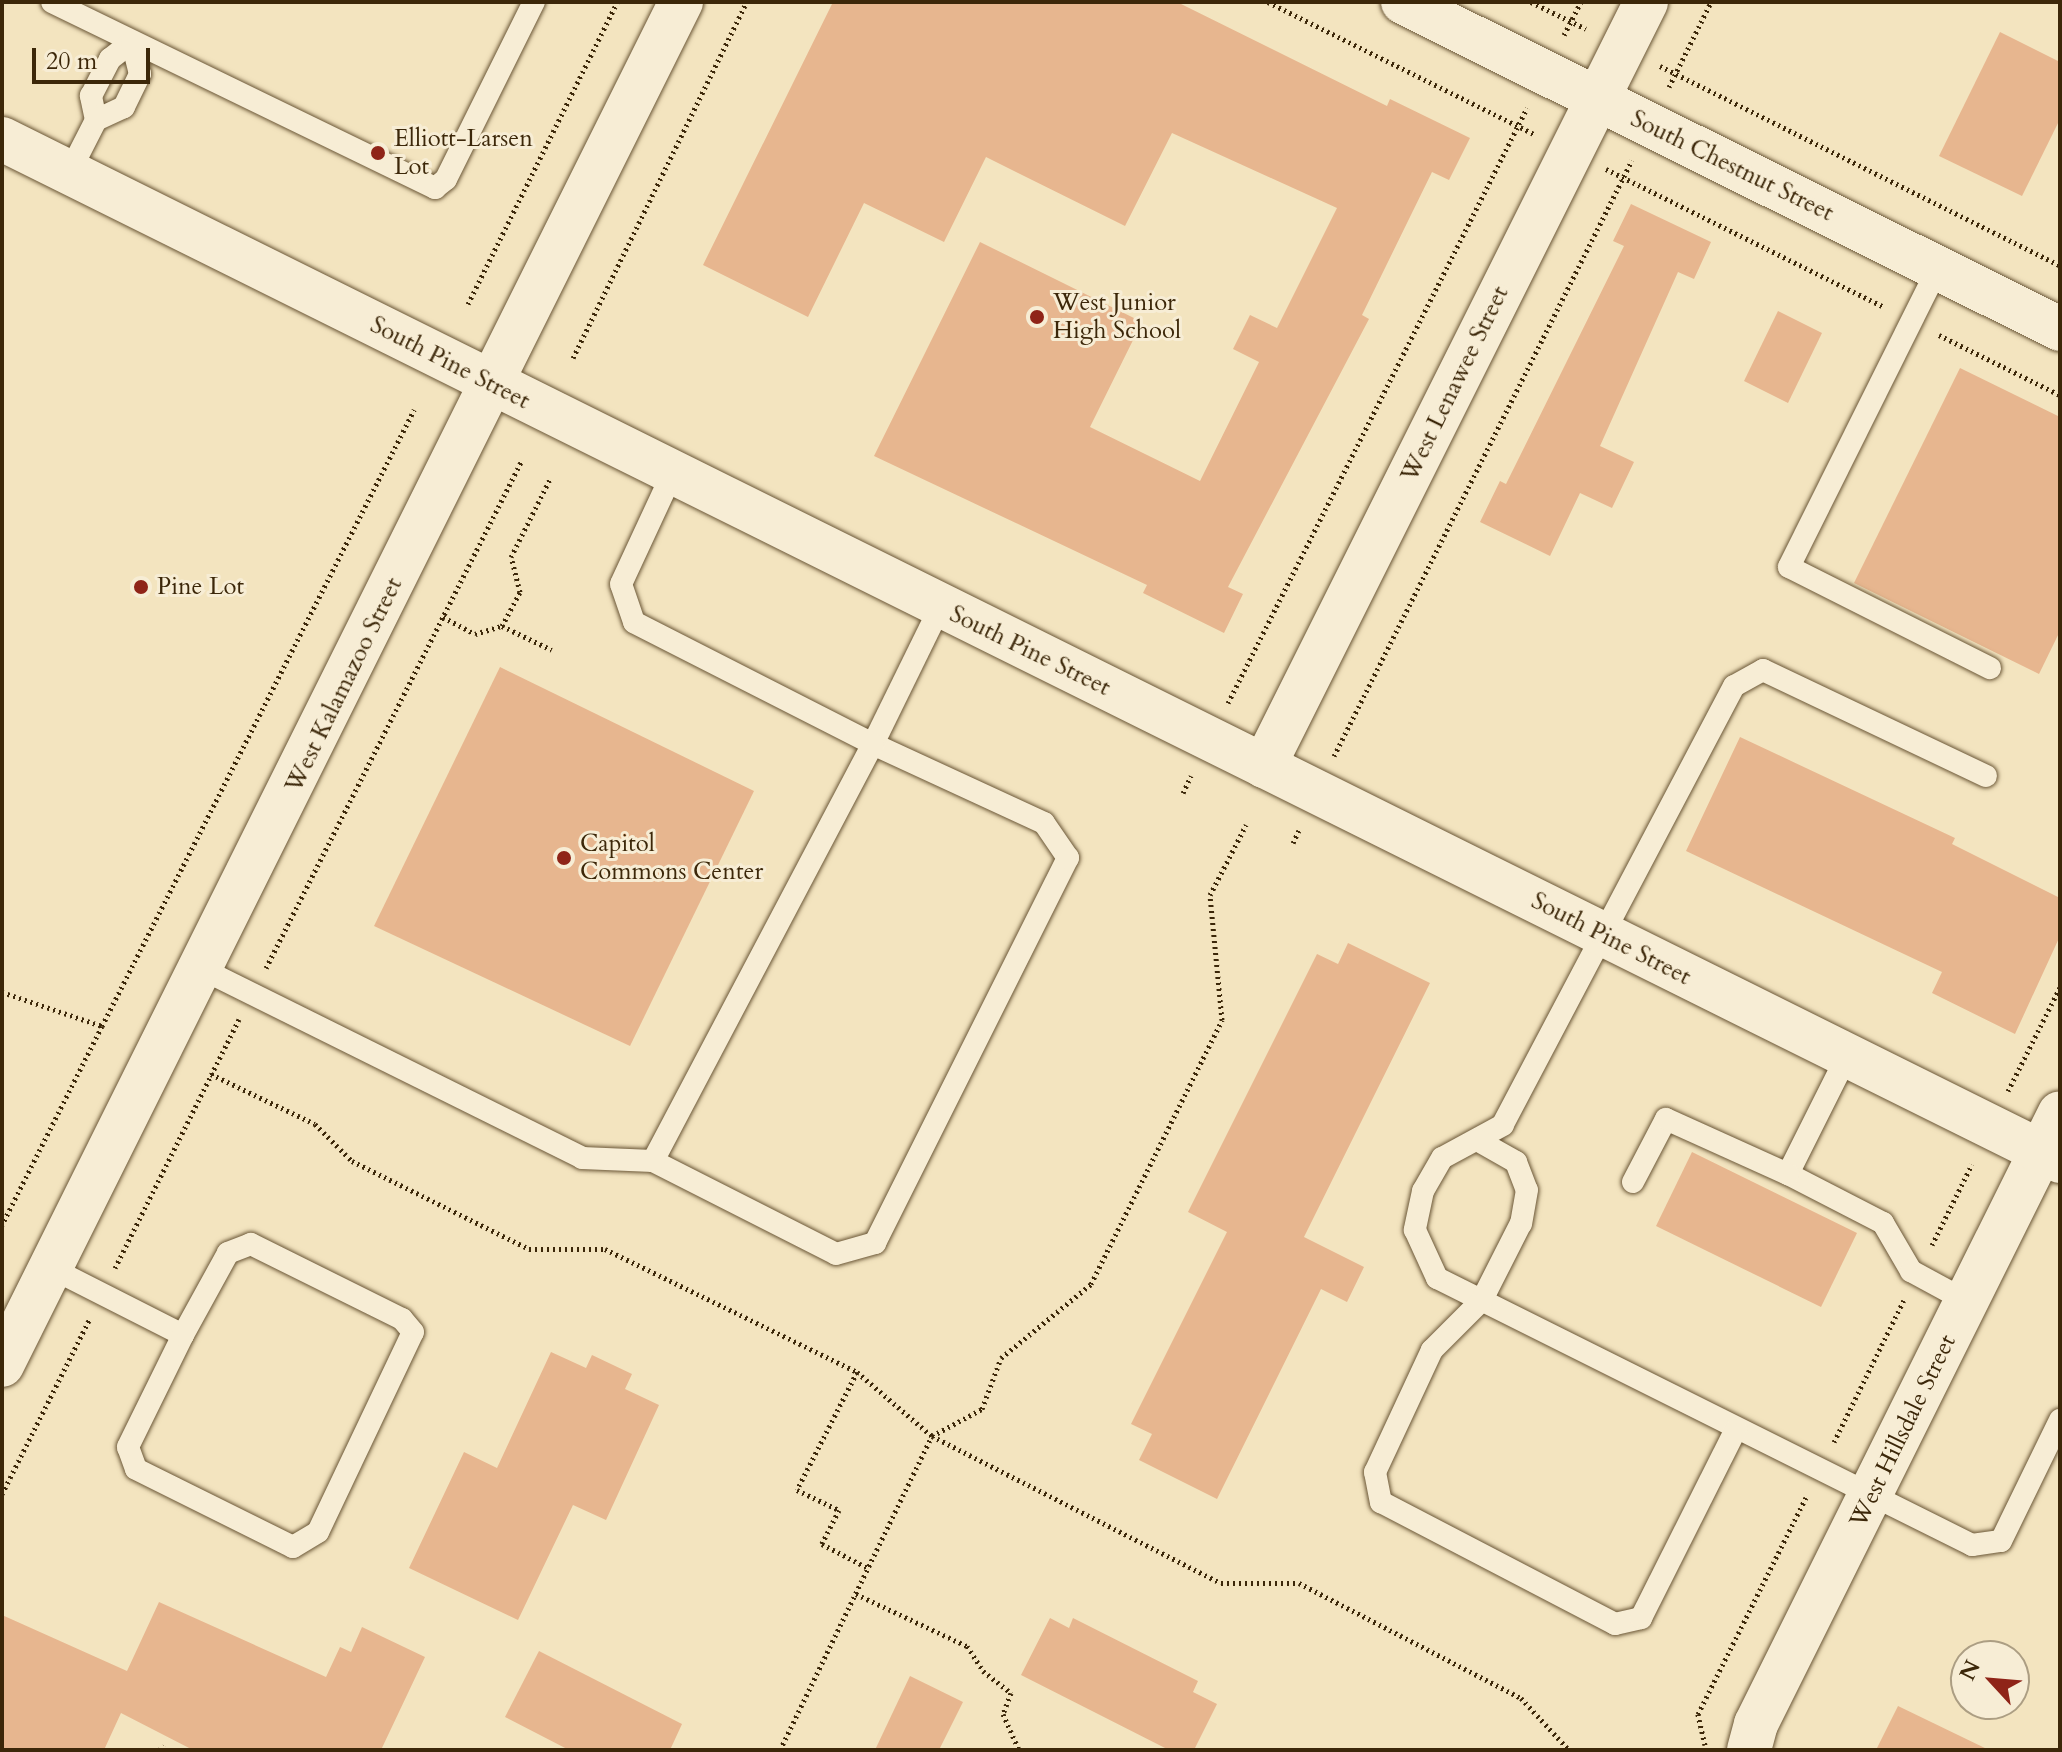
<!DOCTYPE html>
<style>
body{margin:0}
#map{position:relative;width:2062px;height:1752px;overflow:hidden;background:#f3e4bf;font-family:Cardo,serif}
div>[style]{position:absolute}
.building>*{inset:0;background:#e7b68f}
.path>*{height:5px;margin-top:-2.5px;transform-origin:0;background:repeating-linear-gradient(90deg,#3c2709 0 2px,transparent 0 6px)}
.roads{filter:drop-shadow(0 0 2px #6a5636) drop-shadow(0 0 2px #6a5636)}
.lane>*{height:22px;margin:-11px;padding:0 11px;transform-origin:11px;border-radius:11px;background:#f7edd5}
.street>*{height:44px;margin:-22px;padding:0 22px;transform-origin:22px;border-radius:22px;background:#f7edd5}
.secondary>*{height:44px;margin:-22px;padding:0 22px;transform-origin:22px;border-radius:22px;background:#f7edd5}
.dots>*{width:22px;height:22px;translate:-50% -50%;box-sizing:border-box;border:4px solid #f7edd5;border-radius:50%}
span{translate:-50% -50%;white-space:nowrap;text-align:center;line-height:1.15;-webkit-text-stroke:6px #f7edd5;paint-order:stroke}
.poi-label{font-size:24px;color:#3c2709}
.left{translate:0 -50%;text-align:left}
.street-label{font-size:24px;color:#3c2709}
.frame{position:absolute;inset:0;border:4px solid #3c2709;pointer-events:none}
.north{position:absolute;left:1950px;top:1640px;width:80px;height:80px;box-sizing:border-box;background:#f7edd5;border:2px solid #ac9e83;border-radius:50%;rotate:296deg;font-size:22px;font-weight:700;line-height:32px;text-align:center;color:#3c2709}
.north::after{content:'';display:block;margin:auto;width:28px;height:36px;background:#8f2418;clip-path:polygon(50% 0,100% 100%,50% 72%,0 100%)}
.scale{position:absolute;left:32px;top:48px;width:118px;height:36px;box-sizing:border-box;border:4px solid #3c2709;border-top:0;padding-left:10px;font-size:24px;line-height:28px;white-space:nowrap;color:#3c2709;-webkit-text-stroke:6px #f7edd5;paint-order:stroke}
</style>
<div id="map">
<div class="building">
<i style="clip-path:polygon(833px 2px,1177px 2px,1387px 106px,1390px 99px,1470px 138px,1449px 180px,1432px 172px,1362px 315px,1369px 319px,1228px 587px,1243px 594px,1224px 633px,1143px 593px,1147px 585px,874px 456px,980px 242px,1142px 322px,1090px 427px,1200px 481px,1259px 362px,1233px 349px,1250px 315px,1277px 328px,1337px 208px,1172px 133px,1125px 226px,986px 157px,944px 242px,864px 203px,808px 317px,703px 265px)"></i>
<i style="clip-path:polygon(2000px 32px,2060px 62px,2060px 119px,2022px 196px,1939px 156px)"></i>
<i style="clip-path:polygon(1631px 204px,1711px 242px,1694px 279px,1678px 272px,1600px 446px,1634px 462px,1612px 508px,1580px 493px,1550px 556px,1480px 522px,1500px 481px,1506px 484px,1624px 246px,1613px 241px)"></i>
<i style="clip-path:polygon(1778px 311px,1822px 333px,1788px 403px,1744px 381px)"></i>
<i style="clip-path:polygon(1960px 368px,2060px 417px,2060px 631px,2039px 674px,1854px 583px)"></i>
<i style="clip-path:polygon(500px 667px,754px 791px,630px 1046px,374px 926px)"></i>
<i style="clip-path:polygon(1740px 737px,1955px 838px,1952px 844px,2060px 898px,2060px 936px,2015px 1034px,1932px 993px,1942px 972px,1686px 851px)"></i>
<i style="clip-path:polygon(1348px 943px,1430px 983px,1304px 1237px,1364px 1267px,1347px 1302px,1321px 1289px,1217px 1499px,1139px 1460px,1152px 1434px,1131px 1424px,1227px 1232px,1188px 1212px,1317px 954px,1338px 964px)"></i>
<i style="clip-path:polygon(1692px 1152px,1857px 1233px,1821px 1307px,1656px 1226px)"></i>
<i style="clip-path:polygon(551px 1352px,586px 1368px,592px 1355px,632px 1374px,625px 1389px,659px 1405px,606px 1520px,573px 1505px,518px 1620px,409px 1568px,464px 1452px,497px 1468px)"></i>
<i style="clip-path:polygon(159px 1602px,326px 1677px,340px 1647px,351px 1652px,362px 1627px,425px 1657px,381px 1750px,193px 1750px,121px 1713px,104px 1750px,2px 1750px,2px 1615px,127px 1671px)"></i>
<i style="clip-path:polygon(1050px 1618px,1069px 1628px,1073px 1618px,1198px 1681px,1193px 1692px,1217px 1704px,1194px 1750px,1169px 1750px,1021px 1675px)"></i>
<i style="clip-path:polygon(539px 1651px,682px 1724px,670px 1750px,569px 1750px,505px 1717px)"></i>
<i style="clip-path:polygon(910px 1676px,963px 1702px,939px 1750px,875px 1750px)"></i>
<i style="clip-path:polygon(1898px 1706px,1989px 1750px,1876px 1750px)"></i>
</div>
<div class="path">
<i style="left:1268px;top:2px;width:299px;rotate:26.4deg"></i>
<i style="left:1531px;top:2px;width:61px;rotate:26.1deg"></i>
<i style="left:1564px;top:35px;width:37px;rotate:-63deg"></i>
<i style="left:1660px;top:66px;width:447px;rotate:26.5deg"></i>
<i style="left:1669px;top:87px;width:95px;rotate:-63.7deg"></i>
<i style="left:1606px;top:169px;width:310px;rotate:26.4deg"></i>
<i style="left:468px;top:304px;width:337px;rotate:-63.7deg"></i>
<i style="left:1939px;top:335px;width:135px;rotate:26.4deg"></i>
<i style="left:573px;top:358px;width:396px;rotate:-64deg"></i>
<i style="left:443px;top:617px;width:36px;rotate:28deg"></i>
<i style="left:475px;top:634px;width:28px;rotate:-17deg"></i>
<i style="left:502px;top:626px;width:55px;rotate:25.6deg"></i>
<i style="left:502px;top:626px;width:38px;rotate:-62deg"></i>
<i style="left:520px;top:592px;width:36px;rotate:-104deg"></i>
<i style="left:511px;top:557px;width:89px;rotate:-63.4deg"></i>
<i style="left:1228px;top:703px;width:666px;rotate:-63.32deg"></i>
<i style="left:1334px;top:756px;width:666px;rotate:-63.43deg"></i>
<i style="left:1183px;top:793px;width:19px;rotate:-65deg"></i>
<i style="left:1293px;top:843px;width:14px;rotate:-65deg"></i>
<i style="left:266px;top:968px;width:567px;rotate:-63.25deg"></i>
<i style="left:2px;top:992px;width:106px;rotate:18.8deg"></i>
<i style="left:102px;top:1026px;width:223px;rotate:116.7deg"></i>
<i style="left:102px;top:1026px;width:691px;rotate:-63.14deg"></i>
<i style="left:211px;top:1074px;width:115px;rotate:25.7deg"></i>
<i style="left:315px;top:1124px;width:52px;rotate:45deg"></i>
<i style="left:352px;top:1161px;width:198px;rotate:26.4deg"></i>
<i style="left:529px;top:1249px;width:76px"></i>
<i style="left:605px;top:1249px;width:280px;rotate:26deg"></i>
<i style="left:857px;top:1372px;width:99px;rotate:40.5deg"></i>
<i style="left:932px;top:1436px;width:324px;rotate:27deg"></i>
<i style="left:1221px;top:1583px;width:78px"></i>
<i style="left:1299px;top:1583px;width:250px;rotate:27.4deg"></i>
<i style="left:1521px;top:1698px;width:71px;rotate:47.3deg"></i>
<i style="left:2008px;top:1091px;width:116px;rotate:-63.4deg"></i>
<i style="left:1932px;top:1245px;width:90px;rotate:-63.7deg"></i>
<i style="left:115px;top:1268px;width:278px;rotate:-63.5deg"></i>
<i style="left:857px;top:1372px;width:132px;rotate:117deg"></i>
<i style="left:797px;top:1490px;width:47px;rotate:25.5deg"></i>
<i style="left:839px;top:1510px;width:38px;rotate:117deg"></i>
<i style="left:822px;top:1544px;width:52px;rotate:27.6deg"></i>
<i style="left:1834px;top:1442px;width:158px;rotate:-63.8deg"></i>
<i style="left:2px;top:1494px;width:195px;rotate:-63.4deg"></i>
<i style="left:856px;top:1594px;width:123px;rotate:25.1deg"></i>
<i style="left:967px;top:1646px;width:30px;rotate:57deg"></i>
<i style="left:983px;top:1671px;width:36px;rotate:38deg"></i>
<i style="left:1011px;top:1693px;width:22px;rotate:111deg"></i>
<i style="left:1003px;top:1714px;width:39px;rotate:66deg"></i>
<i style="left:1705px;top:1745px;width:32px;rotate:-103deg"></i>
<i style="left:1698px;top:1714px;width:242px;rotate:-63.5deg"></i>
<i style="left:160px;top:1750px;width:6px;rotate:-59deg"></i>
<i style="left:780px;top:1750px;width:349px;rotate:-64.2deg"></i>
<i style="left:932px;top:1436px;width:57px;rotate:-28.4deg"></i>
<i style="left:982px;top:1409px;width:54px;rotate:-69.6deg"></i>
<i style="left:1001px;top:1358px;width:117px;rotate:-39.4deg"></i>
<i style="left:1091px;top:1284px;width:295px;rotate:-63.6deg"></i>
<i style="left:1222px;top:1020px;width:126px;rotate:-95.5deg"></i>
<i style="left:1210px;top:895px;width:79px;rotate:-62.8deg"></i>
</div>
<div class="roads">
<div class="lane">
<i style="left:52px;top:2px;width:426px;rotate:25.9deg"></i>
<i style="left:435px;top:188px;width:14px;rotate:-39deg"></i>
<i style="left:446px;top:179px;width:198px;rotate:-63.6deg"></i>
<i style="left:69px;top:173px;width:59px;rotate:-63deg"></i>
<i style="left:96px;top:120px;width:25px;rotate:-102deg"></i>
<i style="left:91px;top:96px;width:42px;rotate:-62.8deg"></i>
<i style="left:110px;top:59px;width:28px;rotate:-38deg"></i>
<i style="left:132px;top:42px;width:33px;rotate:76deg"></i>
<i style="left:140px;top:74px;width:37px;rotate:116deg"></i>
<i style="left:124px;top:107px;width:31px;rotate:155deg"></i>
<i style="left:1938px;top:268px;width:334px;rotate:116.5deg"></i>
<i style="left:1789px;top:567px;width:225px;rotate:26.7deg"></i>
<i style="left:1986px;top:776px;width:247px;rotate:-154.6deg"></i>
<i style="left:1763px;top:670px;width:33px;rotate:151deg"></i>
<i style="left:1734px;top:686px;width:496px;rotate:117.8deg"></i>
<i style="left:1503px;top:1125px;width:69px;rotate:151.6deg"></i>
<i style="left:1442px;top:1158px;width:38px;rotate:120deg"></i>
<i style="left:1423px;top:1191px;width:40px;rotate:102deg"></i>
<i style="left:1415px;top:1230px;width:53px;rotate:65.4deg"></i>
<i style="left:1437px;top:1278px;width:598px;rotate:26.52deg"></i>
<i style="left:1972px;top:1545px;width:29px;rotate:-8deg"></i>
<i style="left:2001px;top:1541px;width:135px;rotate:-64deg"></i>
<i style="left:202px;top:969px;width:424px;rotate:26.4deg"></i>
<i style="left:582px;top:1158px;width:71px;rotate:2.4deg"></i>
<i style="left:653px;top:1161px;width:205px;rotate:26.9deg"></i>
<i style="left:836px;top:1254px;width:41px;rotate:-15.8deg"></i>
<i style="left:875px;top:1243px;width:431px;rotate:-63.4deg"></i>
<i style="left:1068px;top:858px;width:42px;rotate:-124.4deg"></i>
<i style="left:1044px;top:823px;width:188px;rotate:-155.2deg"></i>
<i style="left:873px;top:744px;width:153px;rotate:-63.9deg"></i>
<i style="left:1847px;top:1056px;width:132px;rotate:116.6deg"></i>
<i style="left:1788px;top:1174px;width:107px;rotate:27.3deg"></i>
<i style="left:1883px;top:1223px;width:56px;rotate:59.7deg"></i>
<i style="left:1911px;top:1271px;width:65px;rotate:28.5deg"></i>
<i style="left:1477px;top:1140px;width:45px;rotate:29.4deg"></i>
<i style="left:1516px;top:1162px;width:30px;rotate:69deg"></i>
<i style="left:1527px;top:1190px;width:34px;rotate:100deg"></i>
<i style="left:1521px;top:1223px;width:86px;rotate:116.9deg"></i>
<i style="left:1482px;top:1300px;width:71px;rotate:135deg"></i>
<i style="left:1432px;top:1350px;width:135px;rotate:115deg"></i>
<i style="left:1375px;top:1472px;width:31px;rotate:79deg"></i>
<i style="left:1381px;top:1502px;width:264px;rotate:27.5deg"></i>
<i style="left:1615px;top:1624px;width:27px;rotate:-13deg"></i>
<i style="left:1641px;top:1618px;width:212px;rotate:-63.3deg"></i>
<i style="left:653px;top:1161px;width:471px;rotate:-62.2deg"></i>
<i style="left:873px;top:744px;width:268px;rotate:-153deg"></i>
<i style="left:634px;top:622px;width:40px;rotate:-108.9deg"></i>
<i style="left:621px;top:584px;width:121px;rotate:-65.1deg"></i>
<i style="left:1633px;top:1182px;width:71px;rotate:-62.4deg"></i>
<i style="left:1666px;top:1119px;width:134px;rotate:24.3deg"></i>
<i style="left:51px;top:1268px;width:148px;rotate:26.9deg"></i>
<i style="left:183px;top:1335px;width:125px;rotate:116.2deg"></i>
<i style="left:128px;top:1447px;width:23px;rotate:70deg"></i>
<i style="left:136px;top:1469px;width:175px;rotate:26.4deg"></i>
<i style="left:293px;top:1547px;width:29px;rotate:-31deg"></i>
<i style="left:318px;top:1532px;width:221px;rotate:-64.6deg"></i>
<i style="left:413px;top:1332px;width:17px;rotate:-130deg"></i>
<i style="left:402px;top:1319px;width:169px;rotate:-153.6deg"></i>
<i style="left:251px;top:1244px;width:25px;rotate:159deg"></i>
<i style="left:228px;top:1253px;width:94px;rotate:118.8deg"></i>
</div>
<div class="street">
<i style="left:1403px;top:2px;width:734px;rotate:26.46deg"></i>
<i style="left:1749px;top:1750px;width:27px;rotate:-75deg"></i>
<i style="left:1756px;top:1724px;width:682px;rotate:-63.55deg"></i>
</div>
<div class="secondary">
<i style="left:2px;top:139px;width:2298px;rotate:26.41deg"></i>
<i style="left:1264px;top:766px;width:854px;rotate:-63.43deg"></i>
<i style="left:2px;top:1365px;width:1523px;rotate:-63.52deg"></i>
</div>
</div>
<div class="dots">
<i style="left:378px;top:153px;background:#8f2418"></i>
<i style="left:1037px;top:317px;background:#8f2418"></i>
<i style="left:141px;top:587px;background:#8f2418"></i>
<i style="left:564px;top:858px;background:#8f2418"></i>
</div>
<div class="poi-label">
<span class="left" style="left:394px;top:153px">Elliott-Larsen<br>Lot</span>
<span class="left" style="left:1053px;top:317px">West Junior<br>High School</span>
<span class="left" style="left:157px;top:587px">Pine Lot</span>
<span class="left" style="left:580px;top:858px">Capitol<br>Commons Center</span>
</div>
<div class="street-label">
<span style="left:1732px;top:166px;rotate:26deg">South Chestnut Street</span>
<span style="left:450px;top:363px;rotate:27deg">South Pine Street</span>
<span style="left:1455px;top:384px;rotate:-64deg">West Lenawee Street</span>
<span style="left:1030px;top:651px;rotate:26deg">South Pine Street</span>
<span style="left:344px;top:685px;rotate:-64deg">West Kalamazoo Street</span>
<span style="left:1611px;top:939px;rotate:27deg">South Pine Street</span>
<span style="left:1903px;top:1431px;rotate:-64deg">West Hillsdale Street</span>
</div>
<div class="frame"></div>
<div class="north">N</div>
<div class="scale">20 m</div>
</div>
